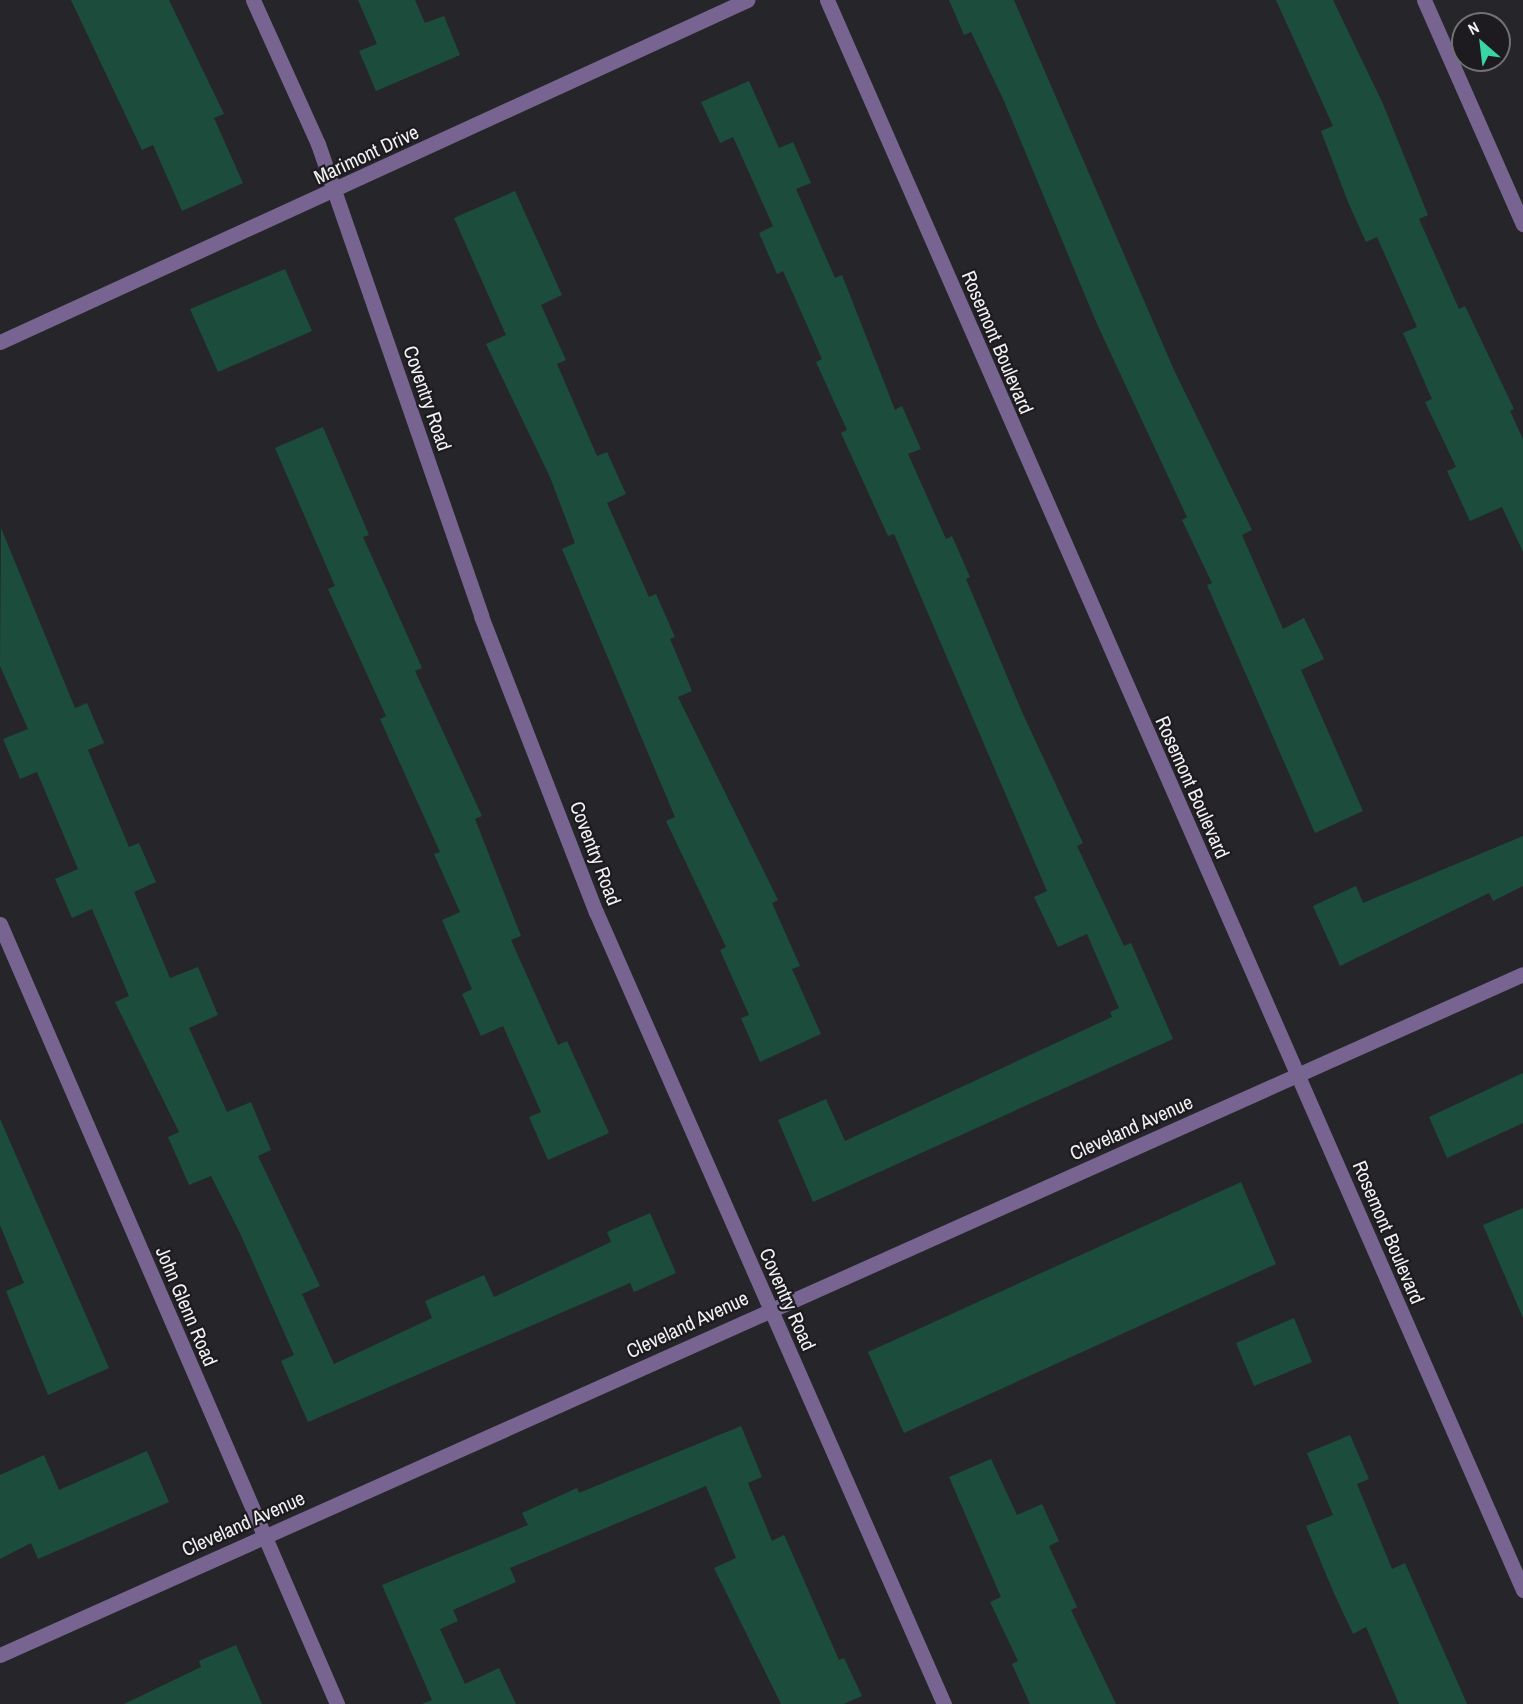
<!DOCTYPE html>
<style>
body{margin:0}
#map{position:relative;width:1523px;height:1704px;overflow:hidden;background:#262529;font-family:"Archivo Narrow",sans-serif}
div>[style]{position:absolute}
.building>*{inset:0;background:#1c4d3c}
.street>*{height:15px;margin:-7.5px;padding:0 7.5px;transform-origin:7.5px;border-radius:7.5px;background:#786491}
span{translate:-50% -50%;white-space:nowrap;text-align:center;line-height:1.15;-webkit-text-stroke:4.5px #1d1b1f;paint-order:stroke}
.street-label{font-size:20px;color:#f1f0f2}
.north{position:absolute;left:1451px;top:12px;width:60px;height:60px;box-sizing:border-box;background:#1d1b1f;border:2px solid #727073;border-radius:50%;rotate:332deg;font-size:16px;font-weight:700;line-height:24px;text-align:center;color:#f1f0f2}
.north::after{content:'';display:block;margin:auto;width:21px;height:27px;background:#3ad4a5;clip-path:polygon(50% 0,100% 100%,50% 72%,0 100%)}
</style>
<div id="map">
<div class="building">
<i style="clip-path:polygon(71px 0,169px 0,224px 114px,214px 118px,243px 183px,182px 211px,153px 145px,142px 150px)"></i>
<i style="clip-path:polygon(358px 0,415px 0,425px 23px,444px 16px,460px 55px,376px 91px,359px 51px,377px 44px)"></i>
<i style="clip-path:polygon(949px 0,1014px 0,1174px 370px,1252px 530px,1242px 535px,1283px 629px,1304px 618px,1324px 659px,1301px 670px,1363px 811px,1315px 833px,1207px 585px,1212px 583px,1182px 520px,1187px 517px,1097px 324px,1004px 101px,971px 32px,964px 35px)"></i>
<i style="clip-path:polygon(1276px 0,1333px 0,1383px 104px,1428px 215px,1419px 219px,1459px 309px,1465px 306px,1514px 409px,1510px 411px,1523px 439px,1523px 552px,1502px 507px,1470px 521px,1447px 471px,1456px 467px,1425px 402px,1432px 399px,1403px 333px,1417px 327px,1377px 237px,1366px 242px,1348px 202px,1321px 131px,1333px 126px)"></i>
<i style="clip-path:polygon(749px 81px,779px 148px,793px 142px,811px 183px,796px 189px,835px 278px,842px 275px,895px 410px,902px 406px,921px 449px,908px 454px,946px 539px,952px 536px,970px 577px,966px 579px,1022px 712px,1083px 843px,1077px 846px,1124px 946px,1131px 943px,1173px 1039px,813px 1202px,778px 1120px,826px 1099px,845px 1141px,1112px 1017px,1110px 1012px,1119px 1008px,1087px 934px,1058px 947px,1034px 897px,1047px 891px,894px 534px,888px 536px,841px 433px,847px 430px,816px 362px,822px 359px,783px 271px,777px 274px,759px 233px,773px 226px,733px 137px,720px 143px,701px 102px)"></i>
<i style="clip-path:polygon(515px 191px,562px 295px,541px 305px,566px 360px,557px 364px,597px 456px,607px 452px,626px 494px,607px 503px,649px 597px,656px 594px,675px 637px,670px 639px,692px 691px,678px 697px,778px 900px,772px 903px,800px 966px,792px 969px,821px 1034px,760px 1062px,741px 1018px,749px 1015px,720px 950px,726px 947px,666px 821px,675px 817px,562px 549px,575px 543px,550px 477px,486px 344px,506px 335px,454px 218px)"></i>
<i style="clip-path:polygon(285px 269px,312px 331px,218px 372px,190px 309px)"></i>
<i style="clip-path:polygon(323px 427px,369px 535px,363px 537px,422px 668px,415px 671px,482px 816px,475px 819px,521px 936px,511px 940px,558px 1045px,567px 1041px,609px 1133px,548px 1160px,529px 1117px,541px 1112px,503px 1026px,481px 1036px,462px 994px,472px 989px,442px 920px,460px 912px,434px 854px,440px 852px,380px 719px,386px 716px,328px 589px,335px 586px,275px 448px)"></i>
<i style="clip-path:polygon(1px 528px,75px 708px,87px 703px,104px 743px,88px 750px,129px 847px,139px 843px,156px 882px,134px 892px,170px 978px,198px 967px,218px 1015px,189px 1028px,227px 1112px,251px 1102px,271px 1150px,258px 1156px,320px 1286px,302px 1294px,334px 1364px,432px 1318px,425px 1301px,484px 1275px,494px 1297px,611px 1242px,607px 1232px,650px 1213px,676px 1273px,634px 1292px,630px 1283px,308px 1422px,281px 1361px,294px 1355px,239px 1231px,211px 1176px,189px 1185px,168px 1137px,179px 1132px,115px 1002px,129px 996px,92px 909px,72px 918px,55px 879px,78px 869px,37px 772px,20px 779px,3px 739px,28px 729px,0 666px)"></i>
<i style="clip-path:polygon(1523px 836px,1523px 886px,1493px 901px,1489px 893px,1340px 966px,1313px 906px,1356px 886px,1363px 903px)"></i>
<i style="clip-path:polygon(1523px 1073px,1523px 1123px,1447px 1158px,1429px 1117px)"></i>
<i style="clip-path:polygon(0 1119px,109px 1368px,48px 1395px,6px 1291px,24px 1283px,0 1225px)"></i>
<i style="clip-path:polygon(1241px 1182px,1276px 1264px,904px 1433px,868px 1352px)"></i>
<i style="clip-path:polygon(1523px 1208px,1523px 1318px,1483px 1225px)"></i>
<i style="clip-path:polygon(1294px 1318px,1312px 1362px,1254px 1386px,1236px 1343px)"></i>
<i style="clip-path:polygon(741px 1426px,762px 1477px,748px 1483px,772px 1541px,784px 1535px,839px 1660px,844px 1658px,862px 1696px,844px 1704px,781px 1704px,714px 1568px,736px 1558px,706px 1486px,510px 1568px,516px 1582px,453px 1610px,458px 1621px,440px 1629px,465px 1684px,499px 1668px,516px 1704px,422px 1704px,432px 1700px,382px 1585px,528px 1525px,522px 1513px,577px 1488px,579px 1493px)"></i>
<i style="clip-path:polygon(1350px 1435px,1369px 1479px,1357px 1484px,1392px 1569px,1405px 1563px,1467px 1704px,1399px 1704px,1366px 1627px,1353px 1634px,1333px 1591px,1306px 1526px,1333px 1515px,1307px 1453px)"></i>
<i style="clip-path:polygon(147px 1451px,169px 1502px,38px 1559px,31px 1543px,0 1559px,0 1475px,44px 1455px,59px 1490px)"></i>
<i style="clip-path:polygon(991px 1459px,1017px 1515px,1042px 1504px,1059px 1541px,1049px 1546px,1077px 1607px,1071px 1610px,1116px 1704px,1030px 1704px,1012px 1664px,1018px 1661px,990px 1602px,1001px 1597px,949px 1477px)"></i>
<i style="clip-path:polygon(236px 1645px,262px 1704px,124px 1704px,201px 1667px,199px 1661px)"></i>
</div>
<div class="street">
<i style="left:253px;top:0;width:158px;rotate:65.7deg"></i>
<i style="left:318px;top:144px;width:499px;rotate:70.9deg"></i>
<i style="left:481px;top:616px;width:318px;rotate:68.8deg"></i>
<i style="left:596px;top:912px;width:865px;rotate:66.28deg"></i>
<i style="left:827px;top:0;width:1736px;rotate:66.36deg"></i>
<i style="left:1424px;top:0;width:245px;rotate:66.2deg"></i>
<i style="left:0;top:342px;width:822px;rotate:-24.6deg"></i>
<i style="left:0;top:924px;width:850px;rotate:66.63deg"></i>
<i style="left:0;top:1655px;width:1668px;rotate:-24.09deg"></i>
</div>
<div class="street-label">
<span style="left:366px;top:154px;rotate:-25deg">Marimont Drive</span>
<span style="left:998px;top:342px;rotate:67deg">Rosemont Boulevard</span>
<span style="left:428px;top:398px;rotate:71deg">Coventry Road</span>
<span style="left:1193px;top:787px;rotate:66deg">Rosemont Boulevard</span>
<span style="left:596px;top:853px;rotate:69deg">Coventry Road</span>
<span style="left:1131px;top:1127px;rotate:-24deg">Cleveland Avenue</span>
<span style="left:1389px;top:1232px;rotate:67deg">Rosemont Boulevard</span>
<span style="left:788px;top:1299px;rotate:66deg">Coventry Road</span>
<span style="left:187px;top:1306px;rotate:67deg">John Glenn Road</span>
<span style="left:687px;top:1324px;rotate:-25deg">Cleveland Avenue</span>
<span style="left:243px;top:1523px;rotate:-24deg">Cleveland Avenue</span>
</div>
<div class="north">N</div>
</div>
